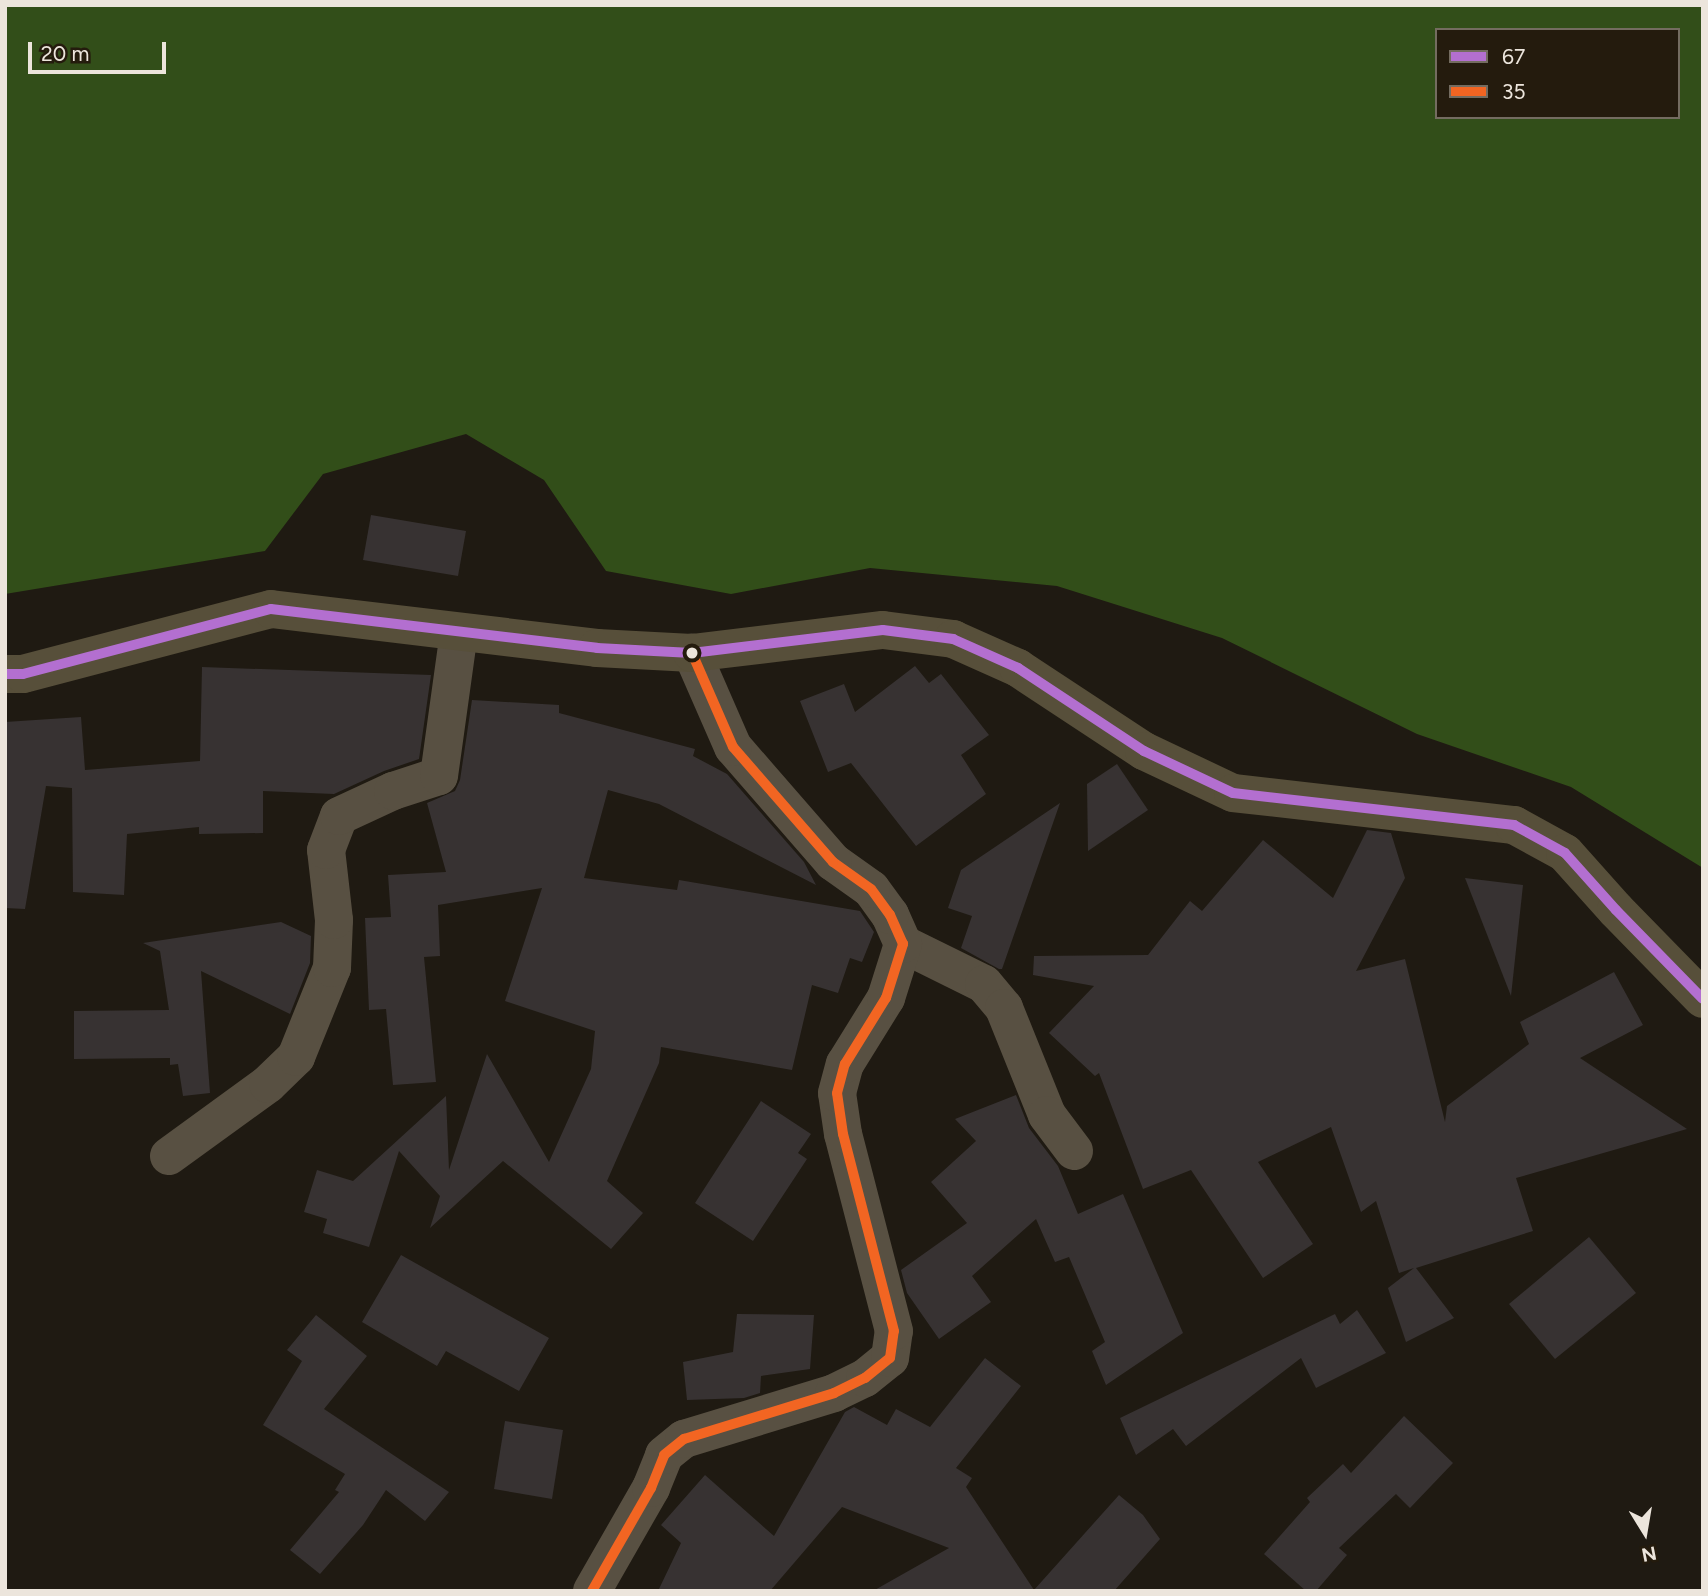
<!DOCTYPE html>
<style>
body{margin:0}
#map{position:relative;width:1708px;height:1596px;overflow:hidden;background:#1f1a12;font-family:Figtree,sans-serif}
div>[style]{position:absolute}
.forest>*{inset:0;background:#324e19}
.building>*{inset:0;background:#373232}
.minor>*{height:38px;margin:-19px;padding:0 19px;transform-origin:19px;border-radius:19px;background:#585042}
.secondary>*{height:38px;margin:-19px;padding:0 19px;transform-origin:19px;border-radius:19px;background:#574f3a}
.bus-1>*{height:10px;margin:-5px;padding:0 5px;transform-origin:5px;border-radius:5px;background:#b36fd0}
.bus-2>*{height:10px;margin:-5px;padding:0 5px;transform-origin:5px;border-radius:5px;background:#f26522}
.dots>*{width:19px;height:19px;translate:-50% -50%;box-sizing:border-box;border:4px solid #241b0d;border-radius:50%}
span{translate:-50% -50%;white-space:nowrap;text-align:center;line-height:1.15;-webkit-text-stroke:6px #241b0d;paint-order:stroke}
.frame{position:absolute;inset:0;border:7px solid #ece5dc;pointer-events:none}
.legend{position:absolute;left:1435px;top:28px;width:245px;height:91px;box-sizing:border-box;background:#241b0d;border:2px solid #746c60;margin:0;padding:9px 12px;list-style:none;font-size:21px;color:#ece5dc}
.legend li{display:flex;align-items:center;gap:14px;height:35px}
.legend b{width:35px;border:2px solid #746c60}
.north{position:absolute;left:1610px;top:1498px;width:70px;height:70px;-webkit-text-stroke:5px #241b0d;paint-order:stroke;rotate:169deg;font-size:19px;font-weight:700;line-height:28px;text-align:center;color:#ece5dc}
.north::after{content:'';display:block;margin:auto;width:24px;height:32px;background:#ece5dc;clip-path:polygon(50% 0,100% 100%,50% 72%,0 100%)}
.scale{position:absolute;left:28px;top:42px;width:138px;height:32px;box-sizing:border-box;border:4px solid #ece5dc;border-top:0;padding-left:9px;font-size:21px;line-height:24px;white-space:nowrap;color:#ece5dc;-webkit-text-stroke:5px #241b0d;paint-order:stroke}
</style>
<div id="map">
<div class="forest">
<i style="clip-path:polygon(evenodd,5px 5px,1703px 5px,1703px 868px,1571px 787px,1417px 734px,1222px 638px,1057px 586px,870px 568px,731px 594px,606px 571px,544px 480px,466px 434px,323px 474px,265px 551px,5px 594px,5px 5px,1437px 30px,1678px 30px,1678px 117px,1437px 117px,1437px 30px)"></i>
</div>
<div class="building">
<i style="clip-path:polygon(371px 515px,466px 531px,458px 576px,363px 560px)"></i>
<i style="clip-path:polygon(915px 666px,929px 683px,941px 674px,989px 735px,961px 755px,986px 794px,916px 846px,851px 763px,828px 772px,800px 701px,844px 684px,855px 712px)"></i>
<i style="clip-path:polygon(202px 667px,431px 675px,419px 759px,384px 771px,334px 794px,263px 791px,263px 833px,199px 834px,199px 827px,127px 834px,124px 895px,73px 892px,72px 788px,46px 786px,25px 909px,5px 908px,5px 722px,81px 717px,85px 770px,200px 761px)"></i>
<i style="clip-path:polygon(472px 700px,559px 705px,559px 713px,695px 749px,693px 756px,727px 774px,804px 862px,816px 885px,659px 804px,608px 790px,584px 878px,677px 890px,679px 880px,860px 911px,874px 932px,862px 962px,850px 958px,838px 993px,812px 985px,792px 1070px,661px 1047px,659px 1063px,607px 1181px,643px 1213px,611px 1249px,503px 1161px,430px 1228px,440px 1196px,399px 1151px,369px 1247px,323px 1233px,327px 1219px,304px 1212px,317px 1170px,353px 1181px,446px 1096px,449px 1170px,487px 1054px,549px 1162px,591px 1069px,595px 1031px,505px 1001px,542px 888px,438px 905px,440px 956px,424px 957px,436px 1082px,393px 1085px,386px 1009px,369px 1010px,365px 918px,391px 917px,388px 875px,446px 872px,427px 803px,455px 791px,460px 780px)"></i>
<i style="clip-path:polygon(1117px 764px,1148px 810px,1088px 851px,1087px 784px)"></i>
<i style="clip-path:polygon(1060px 803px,1002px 969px,999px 969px,961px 948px,972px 916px,948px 908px,961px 870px)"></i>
<i style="clip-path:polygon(1367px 830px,1391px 833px,1405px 878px,1356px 971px,1405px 959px,1445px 1122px,1447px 1106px,1529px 1044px,1520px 1022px,1614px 972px,1643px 1025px,1580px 1058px,1687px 1129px,1516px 1178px,1533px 1231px,1416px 1268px,1454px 1318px,1406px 1342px,1388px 1288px,1414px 1268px,1399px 1273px,1376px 1201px,1361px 1212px,1331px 1127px,1258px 1162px,1313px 1244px,1263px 1278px,1191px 1170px,1143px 1189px,1099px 1073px,1095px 1076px,1049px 1033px,1094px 986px,1033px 975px,1034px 956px,1148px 955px,1190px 901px,1202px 911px,1263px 840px,1333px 898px)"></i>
<i style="clip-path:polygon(1465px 878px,1523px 885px,1511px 996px)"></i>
<i style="clip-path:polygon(281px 922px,311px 936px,310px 963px,290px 1014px,201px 971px,210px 1093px,183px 1096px,178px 1064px,170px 1065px,170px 1058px,74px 1059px,74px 1011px,169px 1010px,160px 951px,143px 943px)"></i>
<i style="clip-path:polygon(1016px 1095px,1029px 1128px,1058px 1166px,1078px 1214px,1123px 1194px,1183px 1333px,1106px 1385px,1092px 1351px,1105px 1342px,1069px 1257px,1055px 1262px,1036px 1219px,972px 1276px,991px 1302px,939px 1339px,907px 1293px,901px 1270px,967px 1223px,931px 1182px,976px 1141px,955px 1119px)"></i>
<i style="clip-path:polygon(761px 1101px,811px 1134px,798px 1153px,807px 1159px,753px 1241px,695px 1203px)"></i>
<i style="clip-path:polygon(1589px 1237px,1636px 1293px,1555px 1359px,1509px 1304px)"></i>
<i style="clip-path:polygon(401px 1255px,549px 1338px,519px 1391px,446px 1351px,437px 1366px,362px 1322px)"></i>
<i style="clip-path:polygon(1357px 1310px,1386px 1353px,1316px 1388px,1301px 1358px,1186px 1446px,1173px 1429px,1136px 1455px,1120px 1418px,1335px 1314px,1340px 1324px)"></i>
<i style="clip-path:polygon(737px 1314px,814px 1315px,810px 1369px,761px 1376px,760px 1393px,744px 1398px,687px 1400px,683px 1362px,733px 1352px)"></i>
<i style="clip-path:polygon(316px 1315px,367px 1356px,324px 1409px,449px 1492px,425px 1521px,386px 1490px,363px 1525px,320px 1574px,290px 1550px,339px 1492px,335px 1490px,345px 1474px,263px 1425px,302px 1361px,287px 1350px)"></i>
<i style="clip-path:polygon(985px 1358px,1021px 1386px,956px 1468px,972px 1478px,966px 1487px,1034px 1590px,1119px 1495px,1143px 1515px,1160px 1539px,1114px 1591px,873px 1591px,949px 1548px,842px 1507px,770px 1591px,658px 1591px,681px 1543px,661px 1525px,705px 1475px,774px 1536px,845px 1412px,854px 1407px,887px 1425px,896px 1409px,930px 1427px)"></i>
<i style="clip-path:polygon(1404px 1416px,1453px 1463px,1410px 1508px,1396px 1494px,1339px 1548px,1347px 1555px,1316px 1591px,1306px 1591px,1264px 1554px,1310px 1502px,1307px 1498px,1343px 1464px,1351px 1473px)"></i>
<i style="clip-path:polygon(505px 1421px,563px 1430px,552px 1499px,494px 1489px)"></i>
</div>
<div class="minor">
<i style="left:903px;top:944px;width:90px;rotate:26.3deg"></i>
<i style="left:984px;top:984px;width:31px;rotate:50deg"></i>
<i style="left:1004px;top:1008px;width:115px;rotate:68.1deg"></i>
<i style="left:1047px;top:1115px;width:45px;rotate:53.1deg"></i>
<i style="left:169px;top:1156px;width:122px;rotate:-36deg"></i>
<i style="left:268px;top:1084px;width:39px;rotate:-44deg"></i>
<i style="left:296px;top:1057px;width:96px;rotate:-68deg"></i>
<i style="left:332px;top:968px;width:48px;rotate:-87.6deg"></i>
<i style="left:334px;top:920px;width:70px;rotate:-96.5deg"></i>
<i style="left:326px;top:850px;width:36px;rotate:-69deg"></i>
<i style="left:339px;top:816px;width:60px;rotate:-24.8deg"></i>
<i style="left:393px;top:791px;width:48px;rotate:-18.1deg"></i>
<i style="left:439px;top:776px;width:145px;rotate:-82.1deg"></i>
<i style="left:592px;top:1591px;width:119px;rotate:-60.2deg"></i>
<i style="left:651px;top:1488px;width:35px;rotate:-68deg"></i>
<i style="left:664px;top:1455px;width:26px;rotate:-39deg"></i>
<i style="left:684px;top:1439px;width:157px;rotate:-17deg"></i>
<i style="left:834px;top:1393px;width:34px;rotate:-26deg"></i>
<i style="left:865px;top:1378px;width:32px;rotate:-39deg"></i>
<i style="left:890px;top:1358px;width:27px;rotate:-82deg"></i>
<i style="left:894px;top:1331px;width:203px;rotate:-104.5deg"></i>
<i style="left:843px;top:1134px;width:41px;rotate:-98.3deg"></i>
<i style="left:837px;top:1093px;width:30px;rotate:-75deg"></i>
<i style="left:845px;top:1064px;width:78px;rotate:-58.2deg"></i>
<i style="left:886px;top:998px;width:57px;rotate:-72.5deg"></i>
<i style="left:903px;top:944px;width:32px;rotate:-114deg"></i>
<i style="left:890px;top:915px;width:32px;rotate:-126deg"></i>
<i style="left:871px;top:889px;width:47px;rotate:-144.6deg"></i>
<i style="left:833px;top:862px;width:152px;rotate:-131deg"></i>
<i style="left:733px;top:747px;width:103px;rotate:-113.6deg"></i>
</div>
<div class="secondary">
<i style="left:5px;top:674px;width:18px"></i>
<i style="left:23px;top:674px;width:256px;rotate:-14.7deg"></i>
<i style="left:271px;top:609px;width:328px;rotate:6.8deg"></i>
<i style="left:597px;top:648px;width:95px;rotate:3deg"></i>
<i style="left:692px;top:653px;width:192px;rotate:-6.9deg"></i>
<i style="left:883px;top:630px;width:71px;rotate:7.3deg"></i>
<i style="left:953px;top:639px;width:71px;rotate:24deg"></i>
<i style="left:1018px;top:668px;width:151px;rotate:33.4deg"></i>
<i style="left:1144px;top:751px;width:98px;rotate:25.3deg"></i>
<i style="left:1233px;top:793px;width:283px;rotate:6.5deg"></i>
<i style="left:1514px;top:825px;width:58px;rotate:28.8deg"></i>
<i style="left:1565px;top:853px;width:76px;rotate:48.2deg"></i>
<i style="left:1616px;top:910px;width:124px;rotate:45.7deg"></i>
</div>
<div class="bus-1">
<i style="left:5px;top:674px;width:18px"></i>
<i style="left:23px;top:674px;width:256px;rotate:-14.7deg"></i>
<i style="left:271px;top:609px;width:328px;rotate:6.8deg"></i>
<i style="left:597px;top:648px;width:95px;rotate:3deg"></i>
<i style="left:692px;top:653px;width:192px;rotate:-6.9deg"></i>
<i style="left:883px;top:630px;width:71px;rotate:7.3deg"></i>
<i style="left:953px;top:639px;width:71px;rotate:24deg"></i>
<i style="left:1018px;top:668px;width:151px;rotate:33.4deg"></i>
<i style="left:1144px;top:751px;width:98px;rotate:25.3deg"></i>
<i style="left:1233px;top:793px;width:283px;rotate:6.5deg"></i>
<i style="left:1514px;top:825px;width:58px;rotate:28.8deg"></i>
<i style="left:1565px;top:853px;width:76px;rotate:48.2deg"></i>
<i style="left:1616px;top:910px;width:124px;rotate:45.7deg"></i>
</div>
<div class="bus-2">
<i style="left:592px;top:1591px;width:119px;rotate:-60.2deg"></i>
<i style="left:651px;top:1488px;width:35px;rotate:-68deg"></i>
<i style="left:664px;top:1455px;width:26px;rotate:-39deg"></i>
<i style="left:684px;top:1439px;width:157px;rotate:-17deg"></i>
<i style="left:834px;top:1393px;width:34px;rotate:-26deg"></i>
<i style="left:865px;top:1378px;width:32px;rotate:-39deg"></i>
<i style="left:890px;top:1358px;width:27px;rotate:-82deg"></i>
<i style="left:894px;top:1331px;width:203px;rotate:-104.5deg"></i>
<i style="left:843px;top:1134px;width:41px;rotate:-98.3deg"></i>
<i style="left:837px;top:1093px;width:30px;rotate:-75deg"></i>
<i style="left:845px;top:1064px;width:78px;rotate:-58.2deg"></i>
<i style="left:886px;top:998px;width:57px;rotate:-72.5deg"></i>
<i style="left:903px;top:944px;width:32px;rotate:-114deg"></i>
<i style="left:890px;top:915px;width:32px;rotate:-126deg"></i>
<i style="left:871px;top:889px;width:47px;rotate:-144.6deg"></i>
<i style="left:833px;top:862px;width:152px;rotate:-131deg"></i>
<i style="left:733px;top:747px;width:103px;rotate:-113.6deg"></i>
</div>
<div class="dots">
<i style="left:692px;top:653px;background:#ece5dc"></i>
</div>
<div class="frame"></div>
<ul class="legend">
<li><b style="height:9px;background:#b36fd0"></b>67</li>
<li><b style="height:9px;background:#f26522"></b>35</li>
</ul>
<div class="north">N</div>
<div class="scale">20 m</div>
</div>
